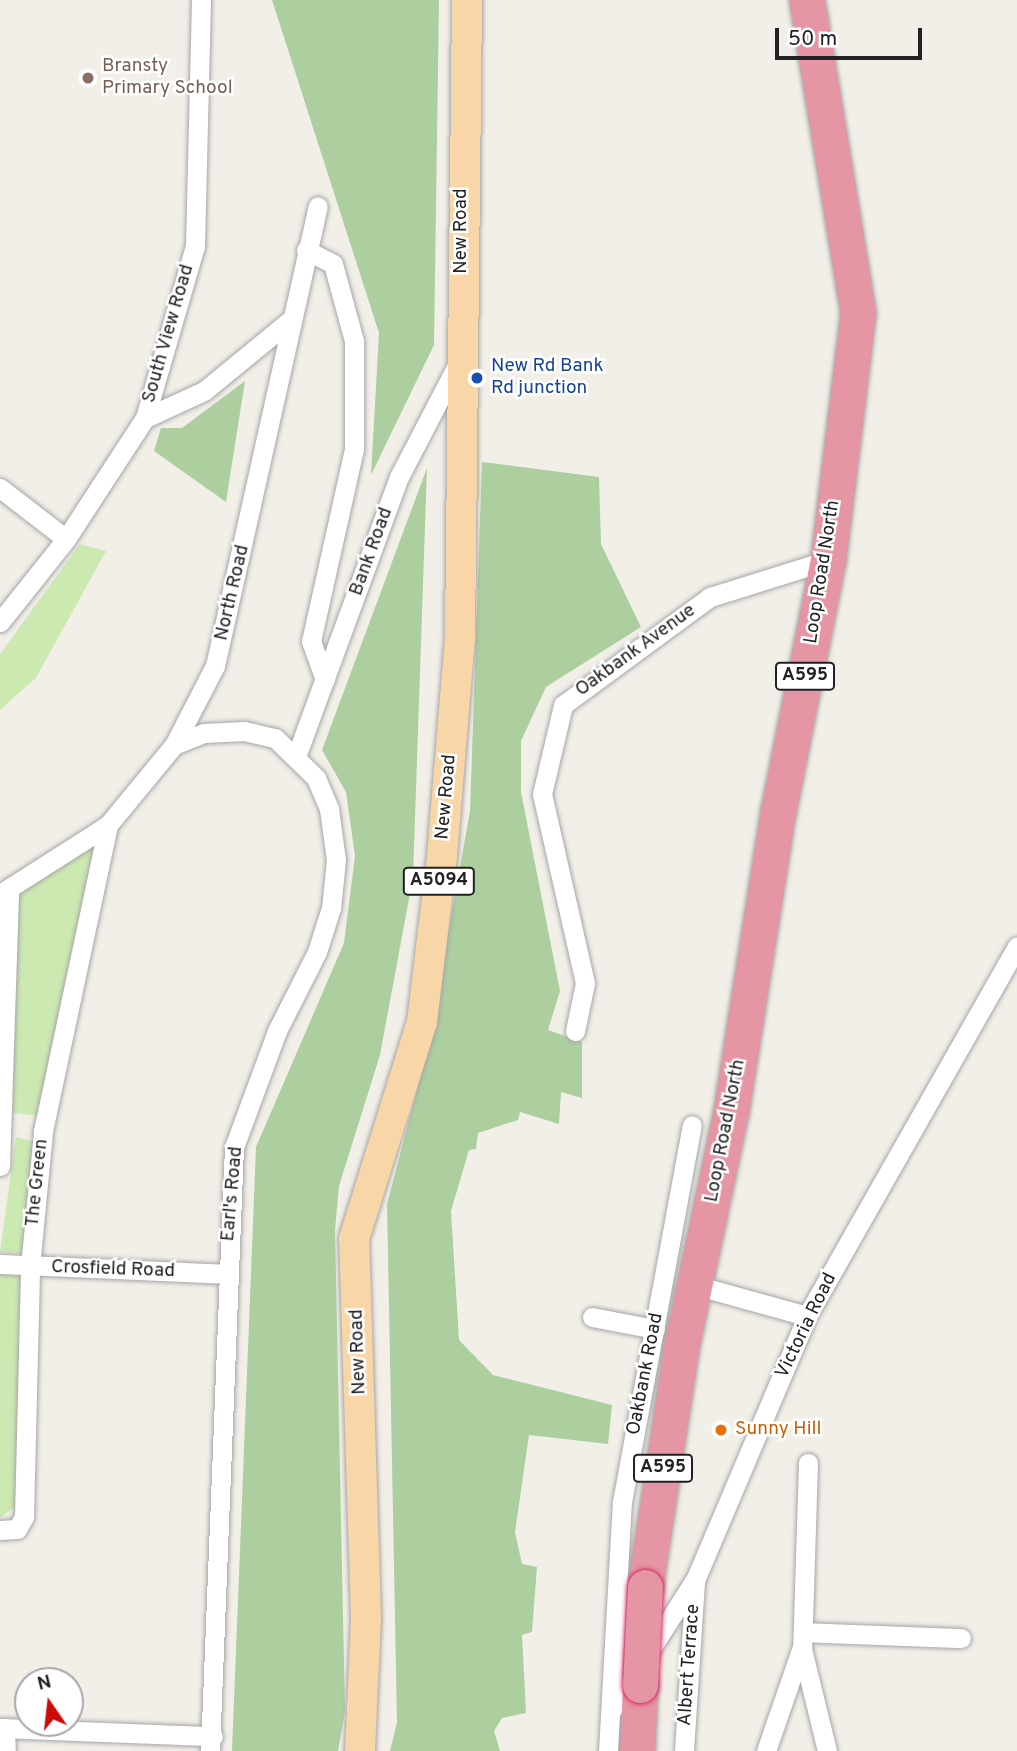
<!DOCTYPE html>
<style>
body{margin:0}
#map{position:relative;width:1017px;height:1751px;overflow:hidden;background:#f2efe9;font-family:Overpass,sans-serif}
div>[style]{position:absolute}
.grass>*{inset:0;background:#cce9b2}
.forest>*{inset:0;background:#adcfa0}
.roads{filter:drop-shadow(0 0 2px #a6a6a6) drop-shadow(0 0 2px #a6a6a6)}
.street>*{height:19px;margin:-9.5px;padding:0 9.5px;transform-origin:9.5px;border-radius:9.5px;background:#fff}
.primary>*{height:30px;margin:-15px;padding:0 15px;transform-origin:15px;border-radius:15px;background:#f9d6a7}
.highway>*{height:35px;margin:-17.5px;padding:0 17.5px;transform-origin:17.5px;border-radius:17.5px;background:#e595a3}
.bridges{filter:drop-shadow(0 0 2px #d63067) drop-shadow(0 0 2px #d63067)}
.highway-bridge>*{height:35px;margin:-17.5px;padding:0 17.5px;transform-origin:17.5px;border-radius:17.5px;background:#e595a3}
.dots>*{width:19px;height:19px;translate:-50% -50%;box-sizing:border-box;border:4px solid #fff;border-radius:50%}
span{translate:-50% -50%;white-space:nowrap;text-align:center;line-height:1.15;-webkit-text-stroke:5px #fff;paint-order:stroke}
.shield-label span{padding:2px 5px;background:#fff;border:2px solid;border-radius:5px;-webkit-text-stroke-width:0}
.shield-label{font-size:18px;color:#222;font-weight:700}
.education-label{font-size:19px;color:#785e54}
.left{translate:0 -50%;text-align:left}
.street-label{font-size:19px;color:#222}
.transit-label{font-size:19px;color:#164399}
.food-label{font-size:19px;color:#c56008}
.north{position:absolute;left:14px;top:1667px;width:70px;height:70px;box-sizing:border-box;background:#fff;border:2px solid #a7a7a7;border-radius:50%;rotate:346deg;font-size:19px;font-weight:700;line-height:28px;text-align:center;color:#222}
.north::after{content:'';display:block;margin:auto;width:24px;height:32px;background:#cc0a08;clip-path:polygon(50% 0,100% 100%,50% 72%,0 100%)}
.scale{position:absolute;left:775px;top:28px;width:147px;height:32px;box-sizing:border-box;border:4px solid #222;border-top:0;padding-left:9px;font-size:21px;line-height:24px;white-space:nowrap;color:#222;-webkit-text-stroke:5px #fff;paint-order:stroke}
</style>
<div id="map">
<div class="grass">
<i style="clip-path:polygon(80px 544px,106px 551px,36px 678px,0 710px,0 654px)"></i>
<i style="clip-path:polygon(95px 842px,41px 1116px,13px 1113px,15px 894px)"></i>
<i style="clip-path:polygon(16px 1137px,34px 1142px,23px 1253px,0 1252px)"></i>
<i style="clip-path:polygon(0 1274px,21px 1277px,16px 1506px,0 1518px)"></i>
</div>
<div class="forest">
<i style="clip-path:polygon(272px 0,439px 0,434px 345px,371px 475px,379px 333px)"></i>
<i style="clip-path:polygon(245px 381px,226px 502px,154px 451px,161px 428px,182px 428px)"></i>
<i style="clip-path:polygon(482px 462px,599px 477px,601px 544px,641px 627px,546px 687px,521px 741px,521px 792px,560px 991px,548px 1030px,582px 1042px,582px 1098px,561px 1092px,559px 1124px,520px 1112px,518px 1120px,478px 1133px,476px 1149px,469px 1150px,451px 1211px,459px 1340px,493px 1375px,612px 1405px,608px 1444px,529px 1435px,515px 1532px,522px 1564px,537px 1567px,532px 1632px,522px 1635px,526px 1713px,502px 1718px,494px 1731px,500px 1751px,390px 1751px,397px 1722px,387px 1204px,427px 1052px,470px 811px)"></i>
<i style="clip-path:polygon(427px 468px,413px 877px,380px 1055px,339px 1186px,335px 1230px,345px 1711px,338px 1751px,232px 1751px,256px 1147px,344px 943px,355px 856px,346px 792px,322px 750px)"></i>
</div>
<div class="roads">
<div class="street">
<i style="left:306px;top:250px;width:30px;rotate:27deg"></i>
<i style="left:333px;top:264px;width:80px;rotate:74.7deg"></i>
<i style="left:354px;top:341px;width:108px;rotate:90deg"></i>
<i style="left:354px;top:449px;width:197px;rotate:102.6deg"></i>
<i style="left:311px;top:641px;width:41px;rotate:70.3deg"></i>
<i style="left:145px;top:418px;width:65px;rotate:-24.6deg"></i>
<i style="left:204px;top:391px;width:109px;rotate:-39.4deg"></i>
<i style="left:0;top:488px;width:83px;rotate:37.7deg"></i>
<i style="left:0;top:622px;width:106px;rotate:-51.5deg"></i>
<i style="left:66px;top:539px;width:145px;rotate:-56.9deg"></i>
<i style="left:145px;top:418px;width:179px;rotate:-73.8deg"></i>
<i style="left:195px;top:246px;width:246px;rotate:-88.6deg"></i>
<i style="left:174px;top:745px;width:32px;rotate:-22deg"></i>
<i style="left:204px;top:733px;width:40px;rotate:-2.9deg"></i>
<i style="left:244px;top:731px;width:32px;rotate:13deg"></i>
<i style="left:275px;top:738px;width:57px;rotate:44.3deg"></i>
<i style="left:316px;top:778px;width:34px;rotate:67deg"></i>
<i style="left:329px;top:809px;width:51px;rotate:82.2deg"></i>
<i style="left:336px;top:860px;width:48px;rotate:95.9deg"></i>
<i style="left:331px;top:908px;width:46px;rotate:107.7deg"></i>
<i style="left:317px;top:952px;width:89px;rotate:116.9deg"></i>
<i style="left:277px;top:1031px;width:124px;rotate:110.3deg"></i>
<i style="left:234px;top:1147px;width:604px;rotate:92.28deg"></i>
<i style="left:297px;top:754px;width:295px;rotate:-69.8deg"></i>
<i style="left:399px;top:477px;width:132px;rotate:-62.5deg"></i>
<i style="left:0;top:894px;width:128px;rotate:-32.6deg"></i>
<i style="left:108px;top:825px;width:104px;rotate:-50.5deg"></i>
<i style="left:174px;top:745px;width:89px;rotate:-62.6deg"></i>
<i style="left:215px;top:666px;width:471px;rotate:-77.4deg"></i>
<i style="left:575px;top:1031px;width:49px;rotate:-78.2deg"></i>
<i style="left:585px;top:983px;width:194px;rotate:-102.8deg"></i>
<i style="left:542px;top:794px;width:91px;rotate:-76.7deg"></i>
<i style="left:563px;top:705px;width:182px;rotate:-36.3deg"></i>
<i style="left:710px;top:597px;width:124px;rotate:-17.4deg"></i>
<i style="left:0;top:1166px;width:278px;rotate:-88.1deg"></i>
<i style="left:0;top:1264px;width:226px;rotate:2.5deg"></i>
<i style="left:695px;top:1285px;width:116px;rotate:15.5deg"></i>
<i style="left:592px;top:1317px;width:64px;rotate:10.8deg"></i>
<i style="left:808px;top:1463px;width:186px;rotate:91.8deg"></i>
<i style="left:802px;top:1649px;width:105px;rotate:76.2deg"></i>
<i style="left:0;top:1530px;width:17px;rotate:-3deg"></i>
<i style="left:17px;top:1529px;width:14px;rotate:-60deg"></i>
<i style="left:24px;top:1517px;width:250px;rotate:-88.6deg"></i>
<i style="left:30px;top:1267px;width:137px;rotate:-84.5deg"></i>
<i style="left:43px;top:1131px;width:313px;rotate:-78deg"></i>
<i style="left:803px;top:1632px;width:158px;rotate:2.2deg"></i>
<i style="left:611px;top:1711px;width:158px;rotate:-57.4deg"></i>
<i style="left:696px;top:1578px;width:285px;rotate:-67deg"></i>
<i style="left:807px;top:1316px;width:425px;rotate:-60.4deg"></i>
<i style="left:0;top:1728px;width:213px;rotate:2.2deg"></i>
<i style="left:5px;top:1728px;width:23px;rotate:88deg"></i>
<i style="left:608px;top:1751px;width:249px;rotate:-86.8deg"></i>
<i style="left:622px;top:1502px;width:383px;rotate:-79.5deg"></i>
<i style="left:684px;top:1751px;width:168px;rotate:-86.3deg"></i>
<i style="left:766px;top:1751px;width:107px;rotate:-70.9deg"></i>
</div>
<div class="primary">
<i style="left:360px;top:1751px;width:134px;rotate:-87.4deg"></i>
<i style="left:366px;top:1617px;width:378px;rotate:-91.8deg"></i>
<i style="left:354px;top:1239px;width:227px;rotate:-72.6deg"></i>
<i style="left:422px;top:1022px;width:167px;rotate:-83.1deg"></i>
<i style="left:442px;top:856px;width:220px;rotate:-85.3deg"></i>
<i style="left:460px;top:637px;width:637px;rotate:-89.37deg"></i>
</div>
<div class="highway">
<i style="left:645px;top:1587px;width:242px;rotate:-81.4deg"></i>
<i style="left:681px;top:1348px;width:242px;rotate:-78.1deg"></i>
<i style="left:731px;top:1111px;width:303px;rotate:-81.1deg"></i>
<i style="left:778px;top:812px;width:257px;rotate:-78.8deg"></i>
<i style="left:828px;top:560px;width:249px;rotate:-83.1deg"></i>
<i style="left:858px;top:313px;width:317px;rotate:-99.3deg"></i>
<i style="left:637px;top:1751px;width:66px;rotate:-87.4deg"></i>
</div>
</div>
<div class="bridges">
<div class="highway-bridge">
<i style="left:640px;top:1685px;width:98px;rotate:-87.1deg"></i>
</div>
</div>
<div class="dots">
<i style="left:88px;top:78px;background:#8d6e63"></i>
<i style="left:477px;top:378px;background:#1a4fb4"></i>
<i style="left:721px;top:1430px;background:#e8710a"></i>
</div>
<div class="shield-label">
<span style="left:805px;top:676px">A595</span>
<span style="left:439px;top:881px">A5094</span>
<span style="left:663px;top:1468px">A595</span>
</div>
<div class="education-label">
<span class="left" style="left:102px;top:78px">Bransty<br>Primary School</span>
</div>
<div class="street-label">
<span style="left:462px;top:231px;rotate:-90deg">New Road</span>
<span style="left:169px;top:334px;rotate:-74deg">South View Road</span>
<span style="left:372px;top:552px;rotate:-70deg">Bank Road</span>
<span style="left:823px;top:572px;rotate:-81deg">Loop Road North</span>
<span style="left:233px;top:593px;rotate:-77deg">North Road</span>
<span style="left:636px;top:651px;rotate:-36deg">Oakbank Avenue</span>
<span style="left:447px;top:797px;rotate:-85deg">New Road</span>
<span style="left:726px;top:1131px;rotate:-79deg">Loop Road North</span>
<span style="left:38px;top:1183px;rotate:-84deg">The Green</span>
<span style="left:233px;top:1194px;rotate:-85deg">Earl's Road</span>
<span style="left:113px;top:1270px;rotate:2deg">Crosfield Road</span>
<span style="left:807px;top:1326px;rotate:-64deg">Victoria Road</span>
<span style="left:359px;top:1352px;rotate:-92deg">New Road</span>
<span style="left:646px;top:1374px;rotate:-79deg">Oakbank Road</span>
<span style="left:690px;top:1665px;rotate:-86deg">Albert Terrace</span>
</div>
<div class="transit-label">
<span class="left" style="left:491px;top:378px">New Rd Bank<br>Rd junction</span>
</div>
<div class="food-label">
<span class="left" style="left:735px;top:1430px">Sunny Hill</span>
</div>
<div class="north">N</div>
<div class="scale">50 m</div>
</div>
